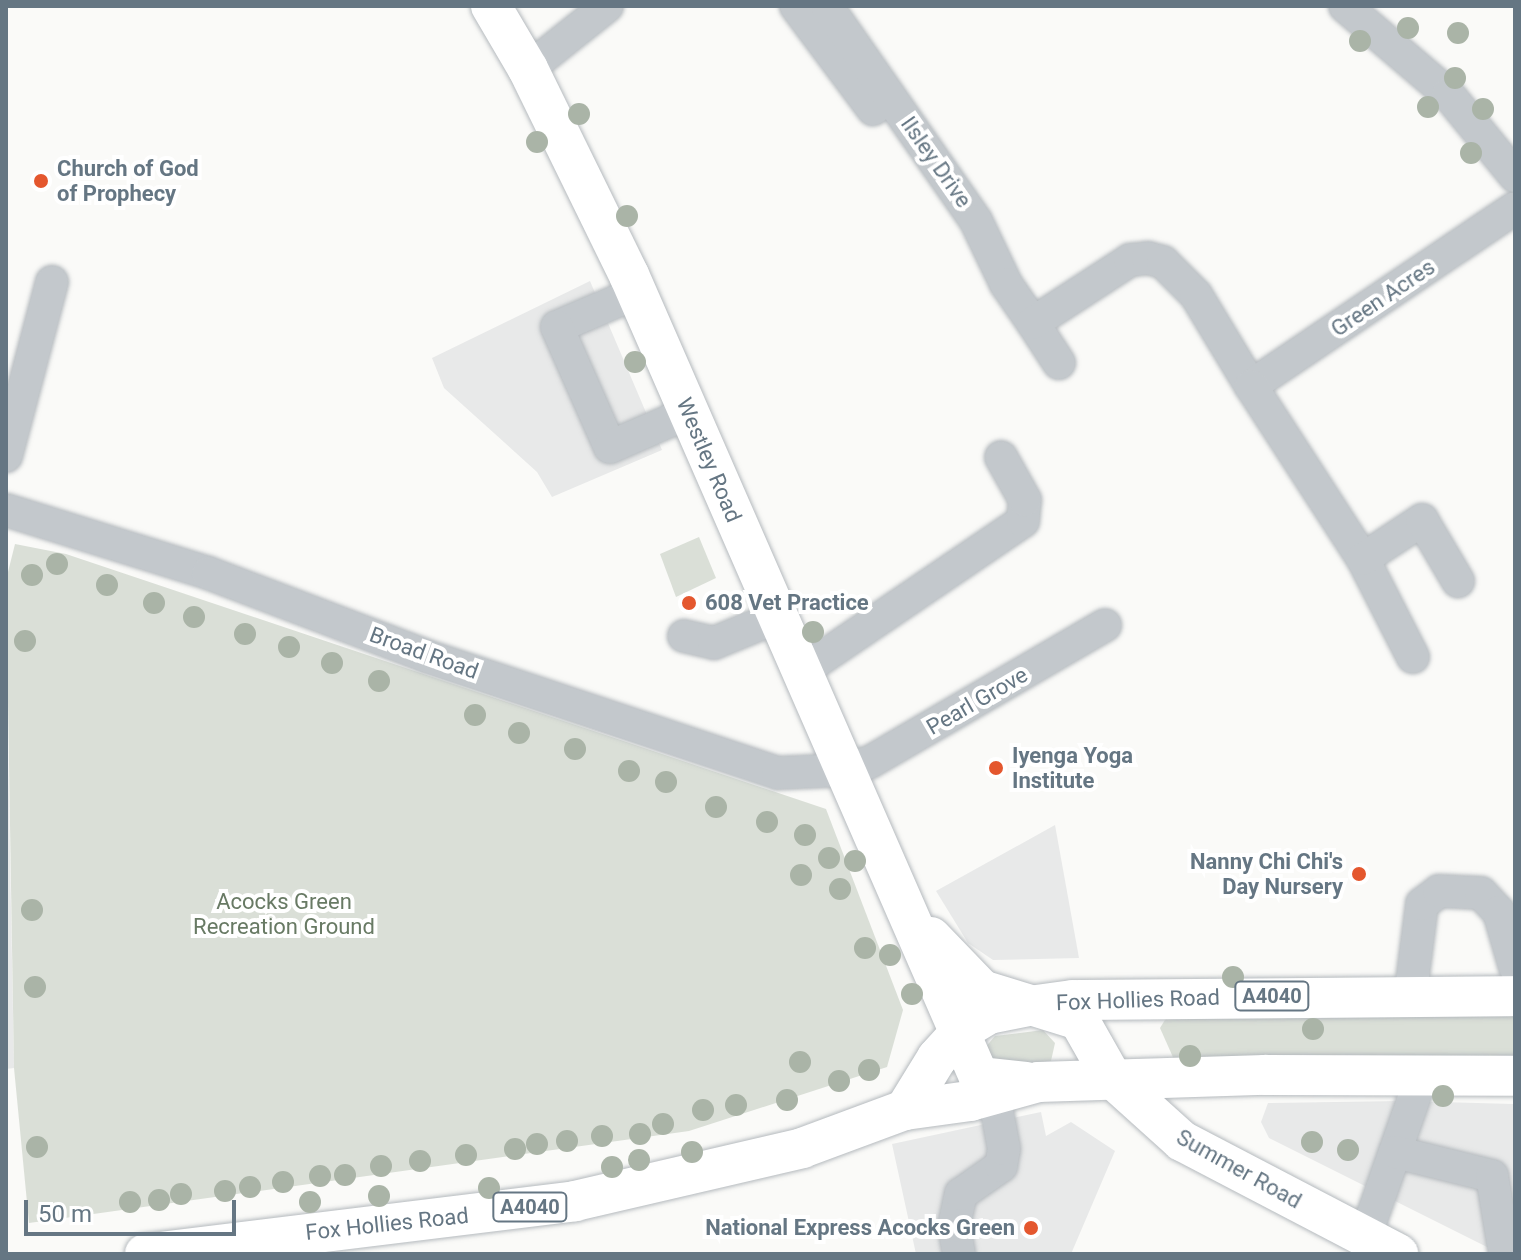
<!DOCTYPE html>
<style>
body{margin:0}
#map{position:relative;width:1521px;height:1260px;overflow:hidden;background:#fafaf8;font-family:Roboto,sans-serif}
div>[style]{position:absolute}
.built>*{inset:0;background:#e8e9e9}
.green>*{inset:0;background:#dadfd7}
.roads{filter:drop-shadow(0 0 2px #b5babe) drop-shadow(0 0 2px #b5babe)}
.minor>*{height:32px;margin:-16px;padding:0 16px;transform-origin:16px;border-radius:16px;background:#c3c8cc}
.major>*{height:40px;margin:-20px;padding:0 20px;transform-origin:20px;border-radius:20px;background:#fff}
.trees>*{width:22px;height:22px;margin:-11px;border-radius:50%;background:#aab4a7}
.dots>*{width:22px;height:22px;translate:-50% -50%;box-sizing:border-box;border:4px solid #fff;border-radius:50%}
span{translate:-50% -50%;white-space:nowrap;text-align:center;line-height:1.15;-webkit-text-stroke:8px #fff;paint-order:stroke}
.shield-label span{padding:2px 6px;background:#fff;border:2px solid;border-radius:6px;-webkit-text-stroke-width:0}
.shield-label{font-size:20px;color:#657683;font-weight:700}
.street-label{font-size:22px;color:#657683}
.poi-label{font-size:22px;color:#657683;font-weight:700}
.left{translate:0 -50%;text-align:left}
.right{translate:-100% -50%;text-align:right}
.park-label{font-size:22px;color:#687a64}
.frame{position:absolute;inset:0;border:8px solid #657683;pointer-events:none}
.scale{position:absolute;left:24px;top:1200px;width:212px;height:36px;box-sizing:border-box;border:4px solid #657683;border-top:0;padding-left:10px;font-size:24px;line-height:28px;white-space:nowrap;color:#657683;-webkit-text-stroke:6px #fff;paint-order:stroke}
</style>
<div id="map">
<div class="built">
<i style="clip-path:polygon(590px 281px,662px 450px,552px 497px,537px 472px,444px 388px,432px 358px)"></i>
<i style="clip-path:polygon(6px 640px,14px 1068px,6px 1069px)"></i>
<i style="clip-path:polygon(1055px 825px,1079px 958px,993px 960px,968px 943px,936px 891px)"></i>
<i style="clip-path:polygon(1401px 1101px,1515px 1104px,1515px 1254px,1501px 1254px,1269px 1138px,1261px 1122px,1268px 1103px)"></i>
<i style="clip-path:polygon(1041px 1112px,1046px 1136px,1071px 1122px,1115px 1151px,1071px 1254px,916px 1254px,892px 1144px)"></i>
</div>
<div class="green">
<i style="clip-path:polygon(699px 537px,716px 578px,676px 597px,660px 554px)"></i>
<i style="clip-path:polygon(15px 544px,66px 554px,826px 809px,903px 1010px,887px 1067px,689px 1131px,29px 1223px,14px 1068px,6px 580px)"></i>
<i style="clip-path:polygon(1515px 1012px,1515px 1063px,1176px 1064px,1160px 1028px,1168px 1015px)"></i>
<i style="clip-path:polygon(1043px 1030px,1055px 1043px,1051px 1061px,994px 1070px,984px 1049px,995px 1036px)"></i>
</div>
<div class="roads">
<div class="minor">
<i style="left:796px;top:6px;width:129px;rotate:53.2deg"></i>
<i style="left:1345px;top:6px;width:135px;rotate:40.5deg"></i>
<i style="left:1448px;top:94px;width:106px;rotate:50.7deg"></i>
<i style="left:828px;top:8px;width:259px;rotate:55.2deg"></i>
<i style="left:976px;top:221px;width:70px;rotate:64.5deg"></i>
<i style="left:1006px;top:284px;width:47px;rotate:55.3deg"></i>
<i style="left:528px;top:69px;width:101px;rotate:-38.6deg"></i>
<i style="left:636px;top:293px;width:86px;rotate:156.7deg"></i>
<i style="left:557px;top:327px;width:131px;rotate:66.2deg"></i>
<i style="left:610px;top:447px;width:85px;rotate:-23.6deg"></i>
<i style="left:1059px;top:363px;width:48px;rotate:-123deg"></i>
<i style="left:1033px;top:323px;width:116px;rotate:-33deg"></i>
<i style="left:1130px;top:260px;width:18px;rotate:-6deg"></i>
<i style="left:1148px;top:258px;width:16px;rotate:15deg"></i>
<i style="left:1163px;top:262px;width:47px;rotate:45deg"></i>
<i style="left:1196px;top:295px;width:106px;rotate:58.9deg"></i>
<i style="left:1251px;top:386px;width:318px;rotate:-34deg"></i>
<i style="left:1251px;top:386px;width:206px;rotate:57.1deg"></i>
<i style="left:1363px;top:559px;width:110px;rotate:63deg"></i>
<i style="left:6px;top:456px;width:180px;rotate:-75.2deg"></i>
<i style="left:6px;top:510px;width:212px;rotate:17.3deg"></i>
<i style="left:208px;top:573px;width:233px;rotate:20.8deg"></i>
<i style="left:426px;top:656px;width:371px;rotate:18.4deg"></i>
<i style="left:778px;top:773px;width:67px;rotate:-2.6deg"></i>
<i style="left:845px;top:770px;width:26px;rotate:-18deg"></i>
<i style="left:870px;top:762px;width:272px;rotate:-30.2deg"></i>
<i style="left:1363px;top:559px;width:71px;rotate:-33.5deg"></i>
<i style="left:1422px;top:520px;width:71px;rotate:59.5deg"></i>
<i style="left:684px;top:636px;width:31px;rotate:13deg"></i>
<i style="left:714px;top:643px;width:68px;rotate:-22.4deg"></i>
<i style="left:801px;top:672px;width:268px;rotate:-34.2deg"></i>
<i style="left:1023px;top:521px;width:21px;rotate:-85deg"></i>
<i style="left:1025px;top:500px;width:49px;rotate:-119.2deg"></i>
<i style="left:1410px;top:998px;width:95px;rotate:-82.7deg"></i>
<i style="left:1422px;top:904px;width:21px;rotate:-37deg"></i>
<i style="left:1439px;top:891px;width:42px;rotate:2.7deg"></i>
<i style="left:1481px;top:893px;width:26px;rotate:47deg"></i>
<i style="left:1499px;top:912px;width:57px;rotate:73.8deg"></i>
<i style="left:1395px;top:1152px;width:82px;rotate:-70.7deg"></i>
<i style="left:1365px;top:1237px;width:90px;rotate:-70.6deg"></i>
<i style="left:1395px;top:1152px;width:100px;rotate:13.9deg"></i>
<i style="left:1492px;top:1176px;width:79px;rotate:80.5deg"></i>
<i style="left:959px;top:1254px;width:28px;rotate:-100deg"></i>
<i style="left:954px;top:1226px;width:33px;rotate:-78deg"></i>
<i style="left:961px;top:1194px;width:49px;rotate:-35deg"></i>
<i style="left:1001px;top:1166px;width:17px;rotate:-80deg"></i>
<i style="left:1004px;top:1149px;width:55px;rotate:-100.5deg"></i>
</div>
<div class="major">
<i style="left:491px;top:6px;width:73px;rotate:59.6deg"></i>
<i style="left:528px;top:69px;width:229px;rotate:63.9deg"></i>
<i style="left:629px;top:275px;width:875px;rotate:66.42deg"></i>
<i style="left:979px;top:1077px;width:47px;rotate:6.1deg"></i>
<i style="left:931px;top:937px;width:74px;rotate:46.1deg"></i>
<i style="left:982px;top:990px;width:102px;rotate:17.2deg"></i>
<i style="left:1079px;top:1020px;width:67px;rotate:60.4deg"></i>
<i style="left:1112px;top:1078px;width:94px;rotate:42deg"></i>
<i style="left:1182px;top:1141px;width:244px;rotate:27.6deg"></i>
<i style="left:905px;top:1110px;width:61px;rotate:-58.4deg"></i>
<i style="left:937px;top:1058px;width:38px;rotate:-48deg"></i>
<i style="left:962px;top:1030px;width:31px;rotate:-31deg"></i>
<i style="left:989px;top:1014px;width:41px;rotate:-11.3deg"></i>
<i style="left:1029px;top:1006px;width:44px;rotate:-7.8deg"></i>
<i style="left:1073px;top:1000px;width:442px;rotate:-0.5deg"></i>
<i style="left:145px;top:1254px;width:433px;rotate:-7deg"></i>
<i style="left:575px;top:1201px;width:233px;rotate:-13.1deg"></i>
<i style="left:802px;top:1148px;width:110px;rotate:-20.3deg"></i>
<i style="left:905px;top:1110px;width:66px;rotate:-7.9deg"></i>
<i style="left:970px;top:1101px;width:71px;rotate:-15.6deg"></i>
<i style="left:1038px;top:1082px;width:227px;rotate:-1.8deg"></i>
<i style="left:1265px;top:1075px;width:250px;rotate:0.2deg"></i>
</div>
</div>
<div class="trees">
<i style="left:1408px;top:28px"></i>
<i style="left:1458px;top:33px"></i>
<i style="left:1360px;top:41px"></i>
<i style="left:1455px;top:78px"></i>
<i style="left:1428px;top:107px"></i>
<i style="left:1483px;top:109px"></i>
<i style="left:579px;top:114px"></i>
<i style="left:537px;top:142px"></i>
<i style="left:1471px;top:153px"></i>
<i style="left:627px;top:216px"></i>
<i style="left:635px;top:362px"></i>
<i style="left:57px;top:564px"></i>
<i style="left:32px;top:575px"></i>
<i style="left:107px;top:585px"></i>
<i style="left:154px;top:603px"></i>
<i style="left:194px;top:617px"></i>
<i style="left:813px;top:632px"></i>
<i style="left:245px;top:634px"></i>
<i style="left:25px;top:641px"></i>
<i style="left:289px;top:647px"></i>
<i style="left:332px;top:663px"></i>
<i style="left:379px;top:681px"></i>
<i style="left:475px;top:715px"></i>
<i style="left:519px;top:733px"></i>
<i style="left:575px;top:749px"></i>
<i style="left:629px;top:771px"></i>
<i style="left:666px;top:782px"></i>
<i style="left:716px;top:807px"></i>
<i style="left:767px;top:822px"></i>
<i style="left:805px;top:835px"></i>
<i style="left:829px;top:858px"></i>
<i style="left:855px;top:861px"></i>
<i style="left:801px;top:875px"></i>
<i style="left:840px;top:889px"></i>
<i style="left:32px;top:910px"></i>
<i style="left:865px;top:948px"></i>
<i style="left:890px;top:955px"></i>
<i style="left:1233px;top:977px"></i>
<i style="left:35px;top:987px"></i>
<i style="left:912px;top:994px"></i>
<i style="left:1313px;top:1029px"></i>
<i style="left:1190px;top:1056px"></i>
<i style="left:800px;top:1062px"></i>
<i style="left:869px;top:1070px"></i>
<i style="left:839px;top:1081px"></i>
<i style="left:1443px;top:1096px"></i>
<i style="left:787px;top:1100px"></i>
<i style="left:736px;top:1105px"></i>
<i style="left:703px;top:1110px"></i>
<i style="left:663px;top:1124px"></i>
<i style="left:640px;top:1134px"></i>
<i style="left:602px;top:1136px"></i>
<i style="left:567px;top:1141px"></i>
<i style="left:1312px;top:1142px"></i>
<i style="left:537px;top:1144px"></i>
<i style="left:37px;top:1147px"></i>
<i style="left:515px;top:1149px"></i>
<i style="left:1348px;top:1150px"></i>
<i style="left:692px;top:1152px"></i>
<i style="left:466px;top:1155px"></i>
<i style="left:639px;top:1160px"></i>
<i style="left:420px;top:1161px"></i>
<i style="left:381px;top:1166px"></i>
<i style="left:612px;top:1167px"></i>
<i style="left:345px;top:1175px"></i>
<i style="left:320px;top:1176px"></i>
<i style="left:283px;top:1182px"></i>
<i style="left:250px;top:1187px"></i>
<i style="left:489px;top:1188px"></i>
<i style="left:225px;top:1191px"></i>
<i style="left:181px;top:1194px"></i>
<i style="left:379px;top:1196px"></i>
<i style="left:159px;top:1200px"></i>
<i style="left:130px;top:1202px"></i>
<i style="left:310px;top:1202px"></i>
</div>
<div class="dots">
<i style="left:41px;top:181px;background:#e4572e"></i>
<i style="left:689px;top:603px;background:#e4572e"></i>
<i style="left:996px;top:768px;background:#e4572e"></i>
<i style="left:1359px;top:874px;background:#e4572e"></i>
<i style="left:1031px;top:1228px;background:#e4572e"></i>
</div>
<div class="shield-label">
<span style="left:1272px;top:996px">A4040</span>
<span style="left:530px;top:1207px">A4040</span>
</div>
<div class="street-label">
<span style="left:936px;top:162px;rotate:55deg">Ilsley Drive</span>
<span style="left:1383px;top:298px;rotate:-34deg">Green Acres</span>
<span style="left:709px;top:460px;rotate:67deg">Westley Road</span>
<span style="left:424px;top:653px;rotate:20deg">Broad Road</span>
<span style="left:977px;top:701px;rotate:-30deg">Pearl Grove</span>
<span style="left:1138px;top:1000px;rotate:-2deg">Fox Hollies Road</span>
<span style="left:1239px;top:1169px;rotate:29deg">Summer Road</span>
<span style="left:387px;top:1224px;rotate:-6deg">Fox Hollies Road</span>
</div>
<div class="poi-label">
<span class="left" style="left:57px;top:181px">Church of God<br>of Prophecy</span>
<span class="left" style="left:705px;top:603px">608 Vet Practice</span>
<span class="left" style="left:1012px;top:768px">Iyenga Yoga<br>Institute</span>
<span class="right" style="left:1343px;top:874px">Nanny Chi Chi's<br>Day Nursery</span>
<span class="right" style="left:1015px;top:1228px">National Express Acocks Green</span>
</div>
<div class="park-label">
<span style="left:284px;top:914px">Acocks Green<br>Recreation Ground</span>
</div>
<div class="frame"></div>
<div class="scale">50 m</div>
</div>
